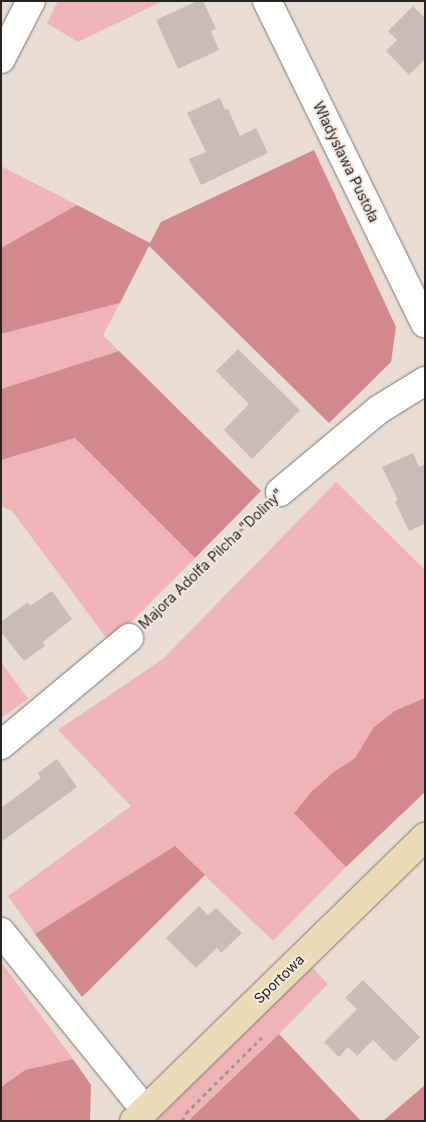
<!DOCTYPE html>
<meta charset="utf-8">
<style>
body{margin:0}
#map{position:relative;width:426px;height:1122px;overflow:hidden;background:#e8dcd3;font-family:Inter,sans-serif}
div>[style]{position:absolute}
.green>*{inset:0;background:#efb4b6}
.forest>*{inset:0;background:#d2898c}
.building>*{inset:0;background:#cabbb7}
.path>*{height:3px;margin-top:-1.5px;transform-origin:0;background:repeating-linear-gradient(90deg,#9f968f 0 4px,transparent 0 8px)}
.roads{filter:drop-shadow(0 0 1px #7f756d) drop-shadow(0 0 1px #7f756d)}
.street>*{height:28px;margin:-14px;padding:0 14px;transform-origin:14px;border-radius:14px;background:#fff}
.secondary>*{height:28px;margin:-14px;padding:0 14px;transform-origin:14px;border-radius:14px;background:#ebdab7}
span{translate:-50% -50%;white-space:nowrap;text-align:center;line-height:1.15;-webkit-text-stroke:4px #f5e9e0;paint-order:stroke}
.street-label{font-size:14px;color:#272320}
.frame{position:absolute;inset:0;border:2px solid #272320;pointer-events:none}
</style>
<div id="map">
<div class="green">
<i style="clip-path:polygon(58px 1px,163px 1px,78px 42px,47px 23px)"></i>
<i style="clip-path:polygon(1px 166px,77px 205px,1px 248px)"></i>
<i style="clip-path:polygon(120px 303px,103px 335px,119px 351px,1px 389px,1px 334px)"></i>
<i style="clip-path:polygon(75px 438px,195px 558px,129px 624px,108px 640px,12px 511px,1px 506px,1px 460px)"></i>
<i style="clip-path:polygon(336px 482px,425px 570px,425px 698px,396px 710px,374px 727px,355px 758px,335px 771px,311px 792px,294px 812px,346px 867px,273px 941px,175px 847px,35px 934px,8px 896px,131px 806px,58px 730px,163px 659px)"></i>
<i style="clip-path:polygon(1px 662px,28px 699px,1px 718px)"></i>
<i style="clip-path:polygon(1px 962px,73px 1059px,25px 1070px,1px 1087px)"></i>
<i style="clip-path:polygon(310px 965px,328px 984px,279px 1034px,188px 1121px,153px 1121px)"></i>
</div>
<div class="forest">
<i style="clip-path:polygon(314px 150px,396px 327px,391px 362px,329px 423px,149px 246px,120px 303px,1px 334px,1px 248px,77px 205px,150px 243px,161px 222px)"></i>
<i style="clip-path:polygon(119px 351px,261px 491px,195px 558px,75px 438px,1px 460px,1px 389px)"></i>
<i style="clip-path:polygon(425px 698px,425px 792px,346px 867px,294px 813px,311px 792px,335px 771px,355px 758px,374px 727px,396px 710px)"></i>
<i style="clip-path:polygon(175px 846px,205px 875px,82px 997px,35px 934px)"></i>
<i style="clip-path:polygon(279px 1034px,361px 1121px,188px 1121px)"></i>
<i style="clip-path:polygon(73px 1059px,91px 1085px,90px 1121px,1px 1121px,1px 1087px,25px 1070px)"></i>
<i style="clip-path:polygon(425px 1085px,425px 1121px,383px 1121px)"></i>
</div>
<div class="building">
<i style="clip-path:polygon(197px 1px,203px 1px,216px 29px,211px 31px,219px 50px,178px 69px,156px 20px)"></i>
<i style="clip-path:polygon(413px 6px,425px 18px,425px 59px,409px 75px,386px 51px,397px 40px,388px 31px)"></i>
<i style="clip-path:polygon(220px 98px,225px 110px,228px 109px,240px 136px,256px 128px,268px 153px,201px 185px,189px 159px,206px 152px,187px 113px)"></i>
<i style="clip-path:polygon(238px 349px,300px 410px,252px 459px,224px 430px,249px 404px,216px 371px)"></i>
<i style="clip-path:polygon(413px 453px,419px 467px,425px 464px,425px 524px,409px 531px,395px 502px,398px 500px,382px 467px)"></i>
<i style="clip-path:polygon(52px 591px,72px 619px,43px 642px,45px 646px,24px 661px,1px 632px,1px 622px,28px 602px,30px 606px)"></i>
<i style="clip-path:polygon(57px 759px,77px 787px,1px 842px,1px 808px,41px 778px,38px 773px)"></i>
<i style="clip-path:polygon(199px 906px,208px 915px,216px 908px,242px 933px,221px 953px,217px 948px,196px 968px,166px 938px)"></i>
<i style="clip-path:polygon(363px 980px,420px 1037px,395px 1062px,373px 1040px,357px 1056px,348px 1047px,339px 1057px,324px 1042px,357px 1009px,345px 998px)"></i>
</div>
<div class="path">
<i style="left:148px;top:620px;width:159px;rotate:-44.2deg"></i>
<i style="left:182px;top:1121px;width:9px;rotate:-63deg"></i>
<i style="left:186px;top:1113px;width:107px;rotate:-45deg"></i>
</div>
<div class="roads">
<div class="street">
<i style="left:267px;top:1px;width:359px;rotate:63.9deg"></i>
<i style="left:1px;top:59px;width:65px;rotate:-62.7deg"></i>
<i style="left:280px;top:492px;width:128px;rotate:-39.9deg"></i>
<i style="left:378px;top:410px;width:55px;rotate:-31.7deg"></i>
<i style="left:1px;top:745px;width:167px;rotate:-39.9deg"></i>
<i style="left:1px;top:932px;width:229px;rotate:51deg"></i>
</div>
<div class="secondary">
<i style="left:134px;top:1121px;width:407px;rotate:-44.3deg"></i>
</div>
</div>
<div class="street-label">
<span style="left:346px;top:162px;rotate:64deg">Władysława Pustoła</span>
<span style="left:211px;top:559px;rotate:-44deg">Majora Adolfa Pilcha "Doliny"</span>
<span style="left:279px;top:979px;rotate:-44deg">Sportowa</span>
</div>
<div class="frame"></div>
</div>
